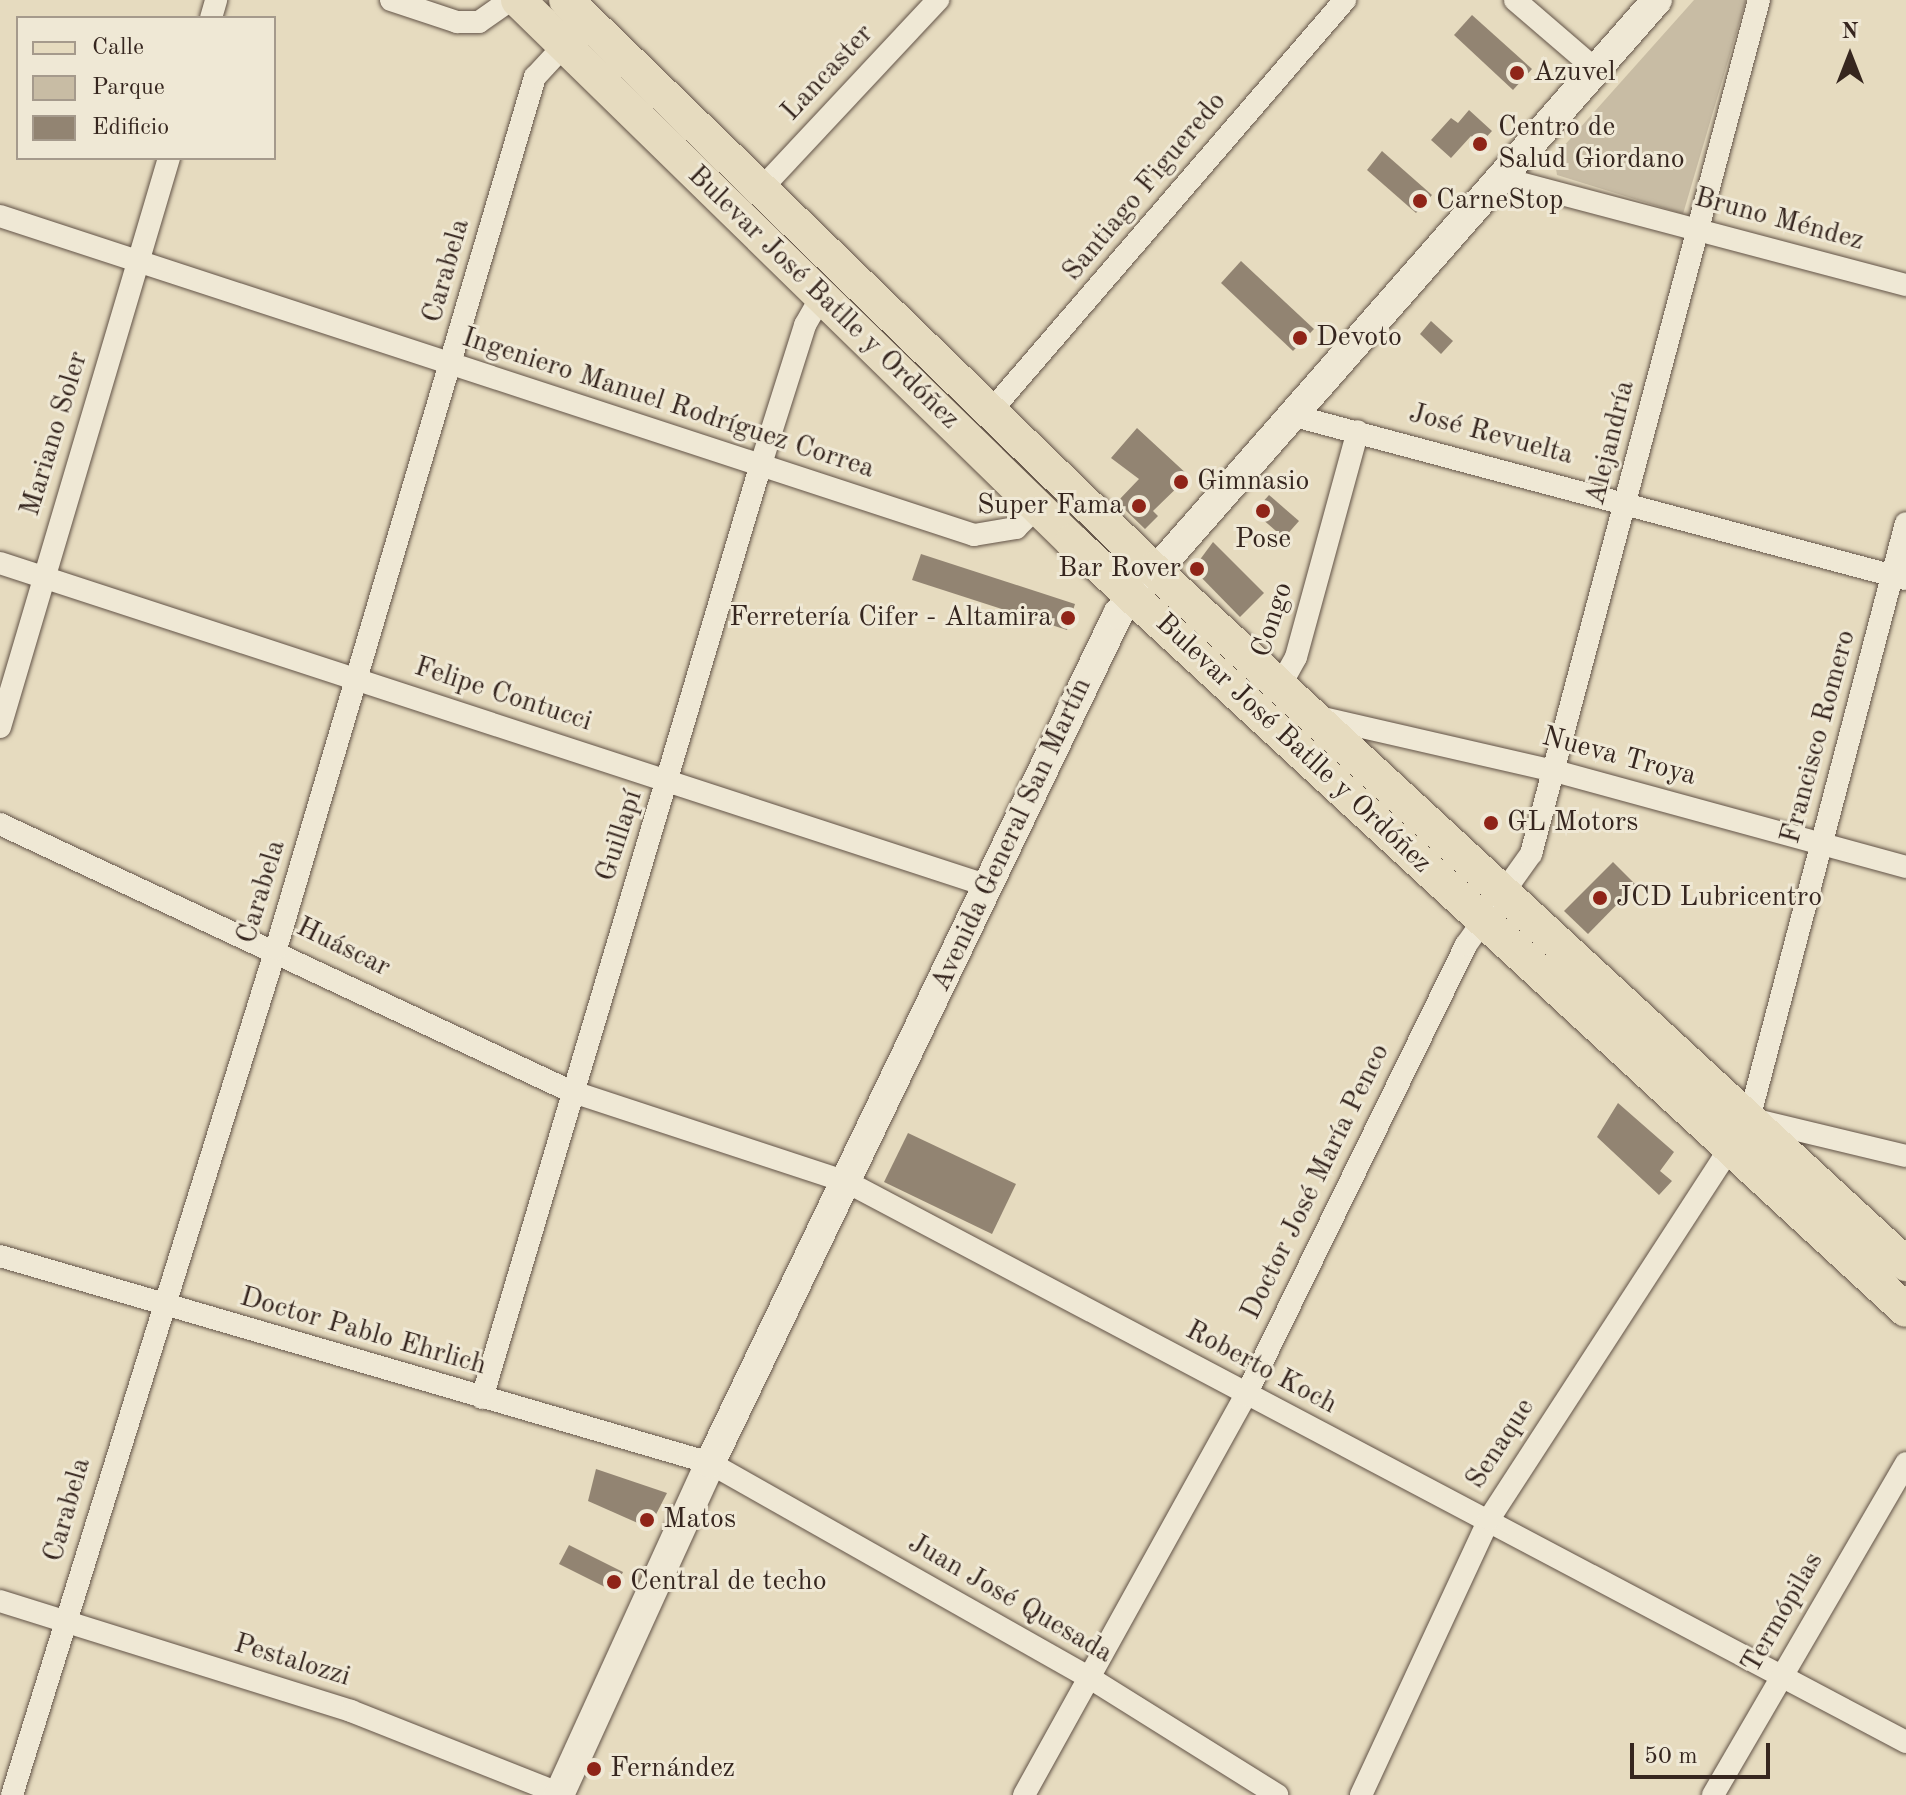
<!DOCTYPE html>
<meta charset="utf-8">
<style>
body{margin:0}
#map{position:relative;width:1906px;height:1795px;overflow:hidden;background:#e6dbbf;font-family:"Old Standard TT",serif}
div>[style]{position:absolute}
.green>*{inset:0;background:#c8bca4}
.building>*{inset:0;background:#928472}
.roads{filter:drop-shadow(0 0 2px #625347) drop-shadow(0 0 2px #625347)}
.street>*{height:22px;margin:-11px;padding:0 11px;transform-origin:11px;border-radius:11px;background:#efe8d5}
.secondary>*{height:30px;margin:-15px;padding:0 15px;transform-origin:15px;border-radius:15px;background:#efe8d5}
.primary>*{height:34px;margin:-17px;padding:0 17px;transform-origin:17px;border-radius:17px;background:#e6dbbf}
.dots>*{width:22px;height:22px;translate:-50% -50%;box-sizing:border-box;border:4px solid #efe8d5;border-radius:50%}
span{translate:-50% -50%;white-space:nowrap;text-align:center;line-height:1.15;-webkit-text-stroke:6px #efe8d5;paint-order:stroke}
.street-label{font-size:28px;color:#36261f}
.poi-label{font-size:28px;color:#36261f}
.left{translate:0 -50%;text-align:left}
.right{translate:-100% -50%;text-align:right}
.legend{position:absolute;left:16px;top:16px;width:260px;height:144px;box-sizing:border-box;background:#efe8d5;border:2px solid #a59a8c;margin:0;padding:10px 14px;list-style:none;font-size:24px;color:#36261f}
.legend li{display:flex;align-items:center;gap:16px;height:40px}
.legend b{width:40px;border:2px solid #a59a8c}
.north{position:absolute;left:1810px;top:16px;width:80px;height:80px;-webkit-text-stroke:6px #efe8d5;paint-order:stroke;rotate:0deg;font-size:22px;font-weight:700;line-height:32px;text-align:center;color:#36261f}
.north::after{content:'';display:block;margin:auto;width:28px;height:36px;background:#36261f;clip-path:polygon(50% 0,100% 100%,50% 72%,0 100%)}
.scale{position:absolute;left:1630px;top:1743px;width:140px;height:36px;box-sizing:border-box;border:4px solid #36261f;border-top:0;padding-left:10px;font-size:24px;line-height:28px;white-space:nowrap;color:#36261f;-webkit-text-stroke:6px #efe8d5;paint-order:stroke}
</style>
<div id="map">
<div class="green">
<i style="clip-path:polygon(1694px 0,1746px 0,1683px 214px,1557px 175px,1554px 157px)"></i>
</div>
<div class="building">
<i style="clip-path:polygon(1472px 15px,1532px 69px,1513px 90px,1454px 35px)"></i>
<i style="clip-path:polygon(1469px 110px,1492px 131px,1480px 144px,1471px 136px,1451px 158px,1431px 140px,1451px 118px,1458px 123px)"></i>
<i style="clip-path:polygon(1382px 151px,1432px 195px,1416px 213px,1367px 170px)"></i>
<i style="clip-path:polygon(1241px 261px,1314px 329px,1293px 351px,1221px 283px)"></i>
<i style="clip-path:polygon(1431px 321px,1453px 341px,1441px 354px,1420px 334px)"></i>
<i style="clip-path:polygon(1137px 428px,1189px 476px,1153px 511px,1158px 516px,1145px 529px,1117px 502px,1139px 479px,1111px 458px)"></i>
<i style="clip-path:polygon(1269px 495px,1299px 521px,1284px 538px,1254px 512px)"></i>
<i style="clip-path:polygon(1213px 542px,1264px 593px,1240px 617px,1193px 569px)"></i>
<i style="clip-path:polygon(921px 554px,1075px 604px,1067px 630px,912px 580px)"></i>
<i style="clip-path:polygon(1613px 862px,1636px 885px,1588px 934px,1564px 911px)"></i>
<i style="clip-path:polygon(1618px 1103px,1674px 1152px,1660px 1171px,1672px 1181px,1659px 1195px,1597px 1137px)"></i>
<i style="clip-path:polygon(908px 1133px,1016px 1184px,992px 1234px,884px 1182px)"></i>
<i style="clip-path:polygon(596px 1469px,667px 1493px,649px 1528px,588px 1501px)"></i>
<i style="clip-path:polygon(569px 1545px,623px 1572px,613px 1591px,559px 1564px)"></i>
</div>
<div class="roads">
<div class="street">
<i style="left:391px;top:0;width:70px;rotate:18.4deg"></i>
<i style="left:457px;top:22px;width:22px"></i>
<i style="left:479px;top:22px;width:39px;rotate:-35deg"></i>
<i style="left:1515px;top:0;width:104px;rotate:40.7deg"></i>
<i style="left:211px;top:18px;width:19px;rotate:-74deg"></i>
<i style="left:1497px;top:177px;width:423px;rotate:14.8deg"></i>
<i style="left:762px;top:188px;width:258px;rotate:-46.9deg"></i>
<i style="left:0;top:216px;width:1025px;rotate:18.13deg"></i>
<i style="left:974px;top:535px;width:43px;rotate:-9.5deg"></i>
<i style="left:1016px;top:528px;width:30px;rotate:-45deg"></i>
<i style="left:990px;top:412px;width:544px;rotate:-49.25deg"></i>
<i style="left:1291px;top:415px;width:636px;rotate:14.95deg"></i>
<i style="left:0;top:563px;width:1039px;rotate:18.1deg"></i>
<i style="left:1280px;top:686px;width:33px;rotate:-61deg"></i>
<i style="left:1296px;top:657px;width:234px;rotate:-74.7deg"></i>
<i style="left:1314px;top:716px;width:247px;rotate:12.9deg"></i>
<i style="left:1555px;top:771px;width:364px;rotate:15.3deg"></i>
<i style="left:0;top:727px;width:594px;rotate:-73.46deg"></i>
<i style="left:0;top:824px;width:629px;rotate:25.1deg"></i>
<i style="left:570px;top:1091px;width:292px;rotate:18.2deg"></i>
<i style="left:847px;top:1182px;width:1198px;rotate:27.87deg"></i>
<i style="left:1752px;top:1119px;width:158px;rotate:13.5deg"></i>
<i style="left:0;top:1256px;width:740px;rotate:16.25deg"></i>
<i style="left:710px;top:1463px;width:437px;rotate:29.5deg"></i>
<i style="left:1090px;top:1678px;width:221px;rotate:32deg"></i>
<i style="left:482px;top:1398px;width:975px;rotate:-73.37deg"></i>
<i style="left:761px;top:464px;width:146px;rotate:-72.4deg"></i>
<i style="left:805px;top:325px;width:34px;rotate:-60deg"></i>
<i style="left:0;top:1601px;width:368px;rotate:17.4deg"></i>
<i style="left:351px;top:1711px;width:228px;rotate:21.6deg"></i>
<i style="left:12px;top:1795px;width:886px;rotate:-72.67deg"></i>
<i style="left:276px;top:949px;width:910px;rotate:-73.46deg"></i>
<i style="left:535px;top:77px;width:54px;rotate:-47.2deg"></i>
<i style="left:1024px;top:1795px;width:457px;rotate:-61deg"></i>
<i style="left:1246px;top:1395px;width:501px;rotate:-63.95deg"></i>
<i style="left:1466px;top:945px;width:112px;rotate:-54.5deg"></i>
<i style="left:1531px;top:854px;width:884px;rotate:-75.05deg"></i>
<i style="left:1361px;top:1795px;width:304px;rotate:-65.1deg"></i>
<i style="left:1489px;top:1519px;width:477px;rotate:-57deg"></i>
<i style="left:1749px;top:1119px;width:616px;rotate:-75.24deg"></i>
<i style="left:1713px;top:1795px;width:384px;rotate:-59.8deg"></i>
</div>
<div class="secondary">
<i style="left:559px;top:1795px;width:365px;rotate:-65.5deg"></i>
<i style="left:710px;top:1463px;width:942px;rotate:-64.33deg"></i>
<i style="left:1118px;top:614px;width:817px;rotate:-48.72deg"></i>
</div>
<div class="primary">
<i style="left:518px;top:0;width:774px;rotate:44.32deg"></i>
<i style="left:1072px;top:541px;width:1134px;rotate:42.68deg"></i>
<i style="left:566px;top:0;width:818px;rotate:44.11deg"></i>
<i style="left:1153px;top:569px;width:1025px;rotate:42.71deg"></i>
</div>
</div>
<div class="dots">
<i style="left:1517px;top:73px;background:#8f2418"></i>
<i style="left:1480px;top:144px;background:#8f2418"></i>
<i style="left:1420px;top:201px;background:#8f2418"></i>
<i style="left:1300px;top:338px;background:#8f2418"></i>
<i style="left:1181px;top:482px;background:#8f2418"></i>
<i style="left:1139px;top:506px;background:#8f2418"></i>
<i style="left:1263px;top:511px;background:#8f2418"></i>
<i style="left:1197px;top:569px;background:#8f2418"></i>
<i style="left:1068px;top:618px;background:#8f2418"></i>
<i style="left:1491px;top:823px;background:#8f2418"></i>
<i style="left:1600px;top:898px;background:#8f2418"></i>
<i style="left:647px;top:1520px;background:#8f2418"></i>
<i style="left:614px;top:1582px;background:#8f2418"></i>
<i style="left:594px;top:1769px;background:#8f2418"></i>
</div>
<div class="street-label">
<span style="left:828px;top:73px;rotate:-47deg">Lancaster</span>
<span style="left:1145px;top:187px;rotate:-50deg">Santiago Figueredo</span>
<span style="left:1779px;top:220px;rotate:15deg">Bruno Méndez</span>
<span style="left:447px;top:271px;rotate:-74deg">Carabela</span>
<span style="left:823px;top:298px;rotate:44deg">Bulevar José Batlle y Ordóñez</span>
<span style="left:668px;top:404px;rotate:18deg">Ingeniero Manuel Rodríguez Correa</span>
<span style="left:55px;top:434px;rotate:-73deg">Mariano Soler</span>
<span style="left:1491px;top:435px;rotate:15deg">José Revuelta</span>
<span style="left:1611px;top:443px;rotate:-76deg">Alejandría</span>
<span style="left:1273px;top:620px;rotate:-72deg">Congo</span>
<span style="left:503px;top:695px;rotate:18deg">Felipe Contucci</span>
<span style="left:1819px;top:737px;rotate:-75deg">Francisco Romero</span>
<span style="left:1293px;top:744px;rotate:43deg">Bulevar José Batlle y Ordóñez</span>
<span style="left:1619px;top:757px;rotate:15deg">Nueva Troya</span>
<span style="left:1012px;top:835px;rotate:-65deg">Avenida General San Martín</span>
<span style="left:620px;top:836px;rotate:-72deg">Guillapí</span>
<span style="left:262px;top:892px;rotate:-73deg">Carabela</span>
<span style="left:343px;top:948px;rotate:26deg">Huáscar</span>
<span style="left:1316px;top:1182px;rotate:-64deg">Doctor José María Penco</span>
<span style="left:363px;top:1332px;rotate:16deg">Doctor Pablo Ehrlich</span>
<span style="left:1261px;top:1368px;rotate:28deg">Roberto Koch</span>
<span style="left:1501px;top:1444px;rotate:-57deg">Senaque</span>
<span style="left:68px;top:1510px;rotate:-74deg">Carabela</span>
<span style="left:1010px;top:1599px;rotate:30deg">Juan José Quesada</span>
<span style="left:1783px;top:1613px;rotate:-60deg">Termópilas</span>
<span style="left:292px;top:1661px;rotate:17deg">Pestalozzi</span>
</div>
<div class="poi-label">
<span class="left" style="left:1533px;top:73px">Azuvel</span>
<span class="left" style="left:1498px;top:144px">Centro de<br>Salud Giordano</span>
<span class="left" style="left:1436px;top:201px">CarneStop</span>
<span class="left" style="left:1316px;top:338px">Devoto</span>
<span class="left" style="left:1197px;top:482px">Gimnasio</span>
<span class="right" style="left:1123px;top:506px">Super Fama</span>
<span style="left:1263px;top:540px">Pose</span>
<span class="right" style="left:1181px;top:569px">Bar Rover</span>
<span class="right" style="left:1052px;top:618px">Ferretería Cifer - Altamira</span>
<span class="left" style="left:1507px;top:823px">GL Motors</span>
<span class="left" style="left:1616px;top:898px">JCD Lubricentro</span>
<span class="left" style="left:663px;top:1520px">Matos</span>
<span class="left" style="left:630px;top:1582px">Central de techo</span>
<span class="left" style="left:610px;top:1769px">Fernández</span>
</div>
<ul class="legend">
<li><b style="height:10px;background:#e6dbbf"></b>Calle</li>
<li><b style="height:22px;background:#c8bca4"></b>Parque</li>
<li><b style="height:22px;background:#928472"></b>Edificio</li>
</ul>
<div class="north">N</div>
<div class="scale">50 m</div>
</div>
